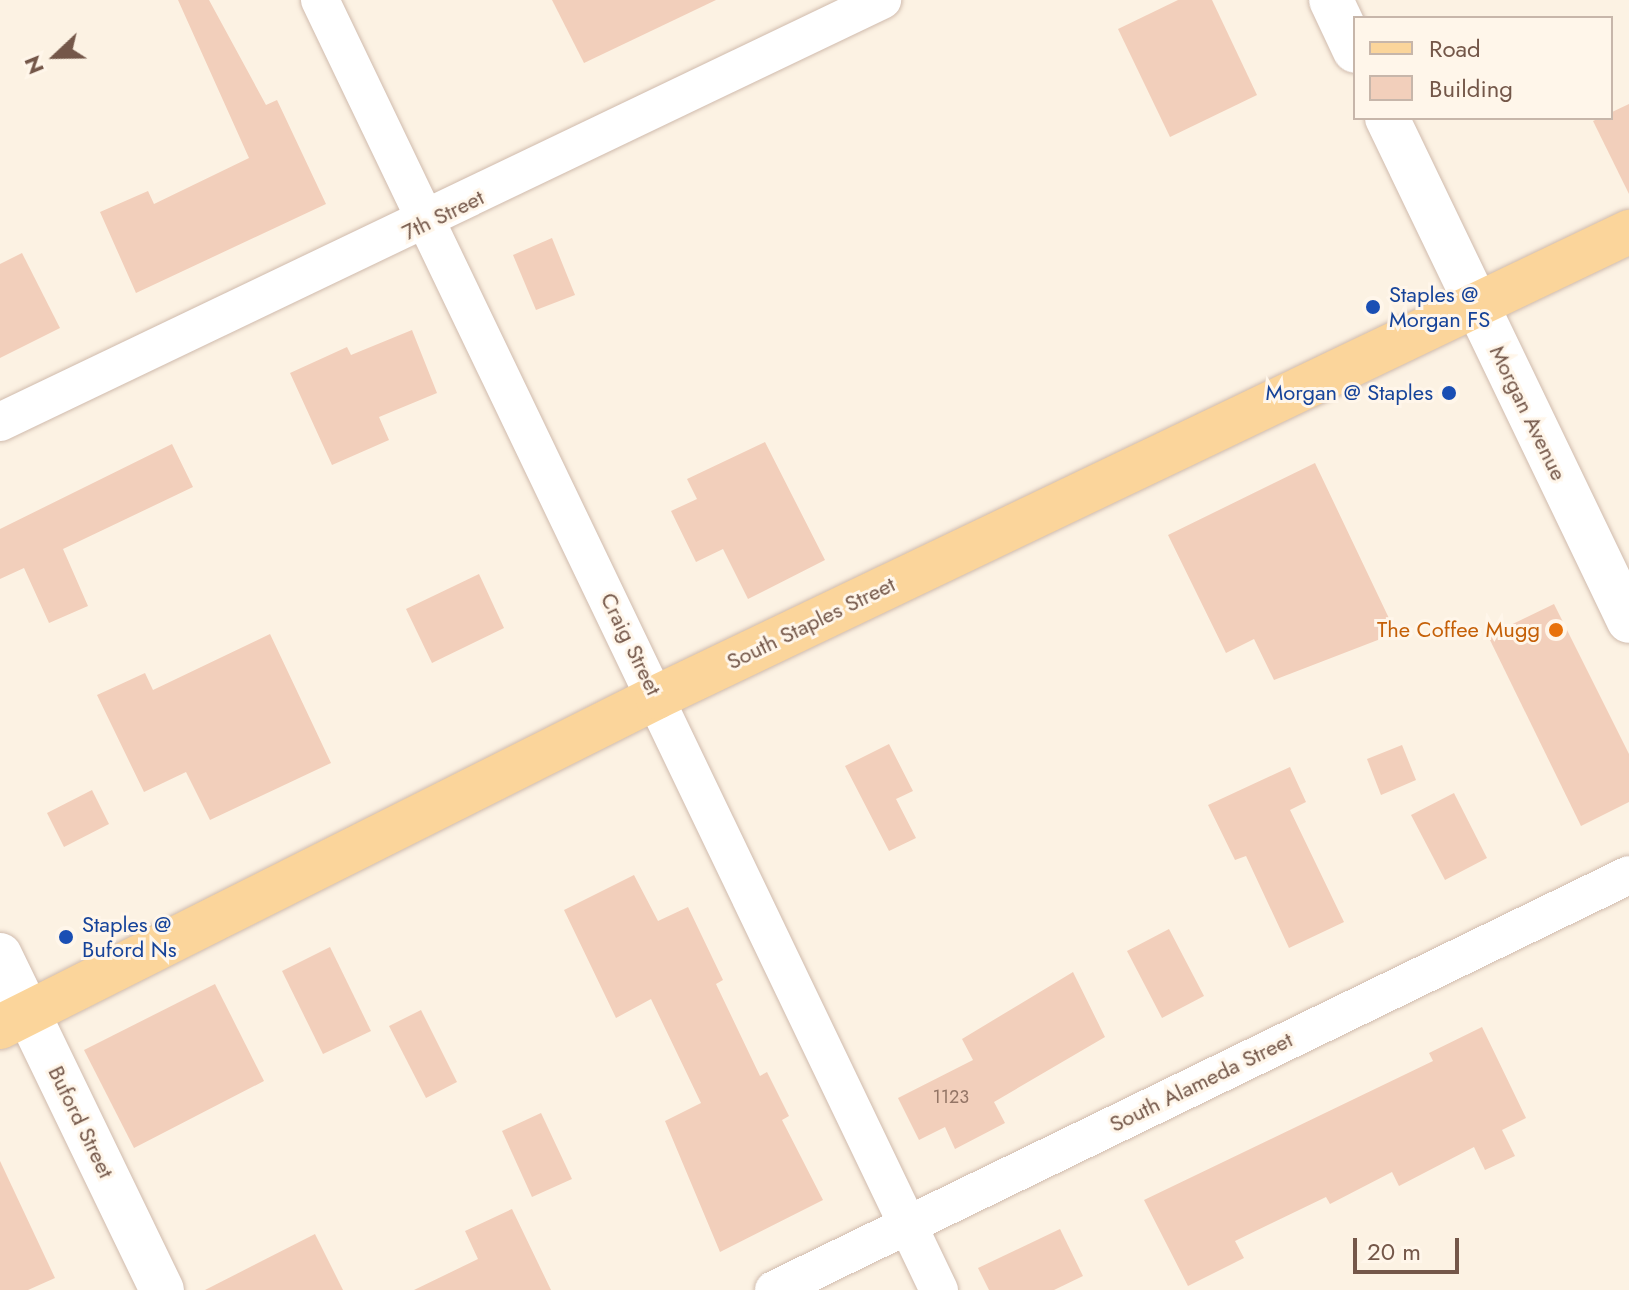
<!DOCTYPE html>
<style>
body{margin:0}
#map{position:relative;width:1629px;height:1290px;overflow:hidden;background:#fcf2e3;font-family:Jost,sans-serif}
div>[style]{position:absolute}
.building>*{inset:0;background:#f2cfbb}
.roads{filter:drop-shadow(0 0 2px #d0bbad) drop-shadow(0 0 2px #d0bbad)}
.street>*{height:38px;margin:-19px;padding:0 19px;transform-origin:19px;border-radius:19px;background:#fff}
.secondary>*{height:44px;margin:-22px;padding:0 22px;transform-origin:22px;border-radius:22px;background:#fff}
.primary>*{height:44px;margin:-22px;padding:0 22px;transform-origin:22px;border-radius:22px;background:#fbd59b}
.dots>*{width:22px;height:22px;translate:-50% -50%;box-sizing:border-box;border:4px solid #fff6ea;border-radius:50%}
span{translate:-50% -50%;white-space:nowrap;text-align:center;line-height:1.15;-webkit-text-stroke:6px #fff6ea;paint-order:stroke}
.number-label{font-size:18px;color:#947566}
.number-label span{-webkit-text-stroke-width:0}
.street-label{font-size:22px;color:#745749}
.transit-label{font-size:22px;color:#164399}
.left{translate:0 -50%;text-align:left}
.right{translate:-100% -50%;text-align:right}
.food-label{font-size:22px;color:#c56008}
.legend{position:absolute;left:1353px;top:16px;width:260px;height:104px;box-sizing:border-box;background:#fff6ea;border:2px solid #c7b6aa;margin:0;padding:10px 14px;list-style:none;font-size:24px;color:#745749}
.legend li{display:flex;align-items:center;gap:16px;height:40px}
.legend b{width:40px;border:2px solid #c7b6aa}
.north{position:absolute;left:16px;top:16px;width:80px;height:80px;-webkit-text-stroke:6px #fff6ea;paint-order:stroke;rotate:248deg;font-size:22px;font-weight:700;line-height:32px;text-align:center;color:#745749}
.north::after{content:'';display:block;margin:auto;width:28px;height:36px;background:#745749;clip-path:polygon(50% 0,100% 100%,50% 72%,0 100%)}
.scale{position:absolute;left:1353px;top:1238px;width:106px;height:36px;box-sizing:border-box;border:4px solid #745749;border-top:0;padding-left:10px;font-size:24px;line-height:28px;white-space:nowrap;color:#745749;-webkit-text-stroke:6px #fff6ea;paint-order:stroke}
</style>
<div id="map">
<div class="building">
<i style="clip-path:polygon(178px 0,209px 0,266px 105px,277px 100px,326px 204px,136px 293px,100px 212px,148px 191px,154px 204px,249px 158px)"></i>
<i style="clip-path:polygon(552px 0,716px 0,584px 63px)"></i>
<i style="clip-path:polygon(1178px 0,1212px 0,1257px 95px,1170px 137px,1118px 29px)"></i>
<i style="clip-path:polygon(1629px 104px,1629px 194px,1593px 121px)"></i>
<i style="clip-path:polygon(552px 238px,575px 295px,536px 310px,513px 255px)"></i>
<i style="clip-path:polygon(22px 253px,60px 328px,0 358px,0 264px)"></i>
<i style="clip-path:polygon(412px 330px,437px 393px,379px 417px,389px 440px,332px 465px,290px 373px,347px 347px,351px 355px)"></i>
<i style="clip-path:polygon(765px 442px,825px 560px,748px 599px,723px 549px,696px 562px,671px 511px,697px 499px,687px 479px)"></i>
<i style="clip-path:polygon(172px 444px,193px 487px,63px 549px,88px 606px,49px 623px,24px 568px,0 579px,0 529px)"></i>
<i style="clip-path:polygon(1315px 463px,1396px 633px,1274px 680px,1254px 639px,1226px 653px,1168px 535px)"></i>
<i style="clip-path:polygon(479px 574px,504px 628px,432px 663px,406px 609px)"></i>
<i style="clip-path:polygon(1554px 604px,1629px 754px,1629px 802px,1581px 826px,1488px 636px)"></i>
<i style="clip-path:polygon(270px 634px,331px 763px,210px 820px,186px 772px,144px 792px,97px 695px,145px 673px,153px 690px)"></i>
<i style="clip-path:polygon(889px 744px,913px 791px,896px 799px,916px 838px,889px 851px,845px 766px)"></i>
<i style="clip-path:polygon(1402px 745px,1416px 780px,1381px 795px,1367px 759px)"></i>
<i style="clip-path:polygon(1290px 767px,1306px 802px,1290px 810px,1344px 922px,1289px 948px,1246px 856px,1235px 860px,1208px 805px)"></i>
<i style="clip-path:polygon(92px 790px,109px 824px,64px 847px,47px 813px)"></i>
<i style="clip-path:polygon(1454px 793px,1487px 858px,1445px 880px,1411px 815px)"></i>
<i style="clip-path:polygon(634px 875px,658px 921px,688px 907px,723px 980px,716px 984px,760px 1076px,767px 1072px,789px 1116px,782px 1120px,823px 1200px,720px 1252px,665px 1121px,701px 1103px,651px 999px,616px 1018px,564px 910px)"></i>
<i style="clip-path:polygon(1169px 929px,1204px 996px,1162px 1018px,1127px 951px)"></i>
<i style="clip-path:polygon(330px 947px,371px 1031px,323px 1054px,282px 971px)"></i>
<i style="clip-path:polygon(1073px 972px,1105px 1037px,994px 1102px,1005px 1123px,955px 1149px,945px 1127px,919px 1140px,898px 1098px,973px 1060px,962px 1039px)"></i>
<i style="clip-path:polygon(215px 984px,264px 1081px,134px 1148px,84px 1050px)"></i>
<i style="clip-path:polygon(421px 1010px,457px 1082px,426px 1098px,389px 1026px)"></i>
<i style="clip-path:polygon(1482px 1027px,1526px 1118px,1502px 1130px,1515px 1156px,1485px 1170px,1474px 1147px,1399px 1186px,1392px 1172px,1330px 1204px,1326px 1197px,1235px 1241px,1244px 1258px,1188px 1286px,1144px 1200px,1433px 1061px,1429px 1053px)"></i>
<i style="clip-path:polygon(541px 1113px,572px 1179px,532px 1197px,502px 1131px)"></i>
<i style="clip-path:polygon(0 1161px,55px 1278px,28px 1290px,0 1290px)"></i>
<i style="clip-path:polygon(512px 1209px,551px 1290px,414px 1290px,478px 1259px,465px 1231px)"></i>
<i style="clip-path:polygon(1060px 1229px,1083px 1276px,1054px 1290px,989px 1290px,978px 1268px)"></i>
<i style="clip-path:polygon(315px 1234px,343px 1290px,205px 1290px)"></i>
</div>
<div class="roads">
<div class="street">
<i style="left:320px;top:0;width:1431px;rotate:64.37deg"></i>
<i style="left:0;top:422px;width:978px;rotate:-25.57deg"></i>
<i style="left:774px;top:1290px;width:950px;rotate:-25.89deg"></i>
</div>
<div class="secondary">
<i style="left:1331px;top:0;width:56px;rotate:64.8deg"></i>
<i style="left:1387px;top:118px;width:558px;rotate:64.31deg"></i>
<i style="left:0;top:955px;width:372px;rotate:64.2deg"></i>
</div>
<div class="primary">
<i style="left:0;top:1027px;width:735px;rotate:-26.67deg"></i>
<i style="left:657px;top:697px;width:1078px;rotate:-25.57deg"></i>
</div>
</div>
<div class="dots">
<i style="left:1373px;top:307px;background:#1a4fb4"></i>
<i style="left:1449px;top:393px;background:#1a4fb4"></i>
<i style="left:1556px;top:630px;background:#e8710a"></i>
<i style="left:66px;top:937px;background:#1a4fb4"></i>
</div>
<div class="number-label">
<span style="left:951px;top:1097px">1123</span>
</div>
<div class="street-label">
<span style="left:443px;top:215px;rotate:-26deg">7th Street</span>
<span style="left:1528px;top:413px;rotate:64deg">Morgan Avenue</span>
<span style="left:811px;top:623px;rotate:-26deg">South Staples Street</span>
<span style="left:631px;top:644px;rotate:64deg">Craig Street</span>
<span style="left:1201px;top:1082px;rotate:-26deg">South Alameda Street</span>
<span style="left:81px;top:1122px;rotate:64deg">Buford Street</span>
</div>
<div class="transit-label">
<span class="left" style="left:1389px;top:307px">Staples @<br>Morgan FS</span>
<span class="right" style="left:1433px;top:393px">Morgan @ Staples</span>
<span class="left" style="left:82px;top:937px">Staples @<br>Buford Ns</span>
</div>
<div class="food-label">
<span class="right" style="left:1540px;top:630px">The Coffee Mugg</span>
</div>
<ul class="legend">
<li><b style="height:10px;background:#fbd59b"></b>Road</li>
<li><b style="height:22px;background:#f2cfbb"></b>Building</li>
</ul>
<div class="north">N</div>
<div class="scale">20 m</div>
</div>
